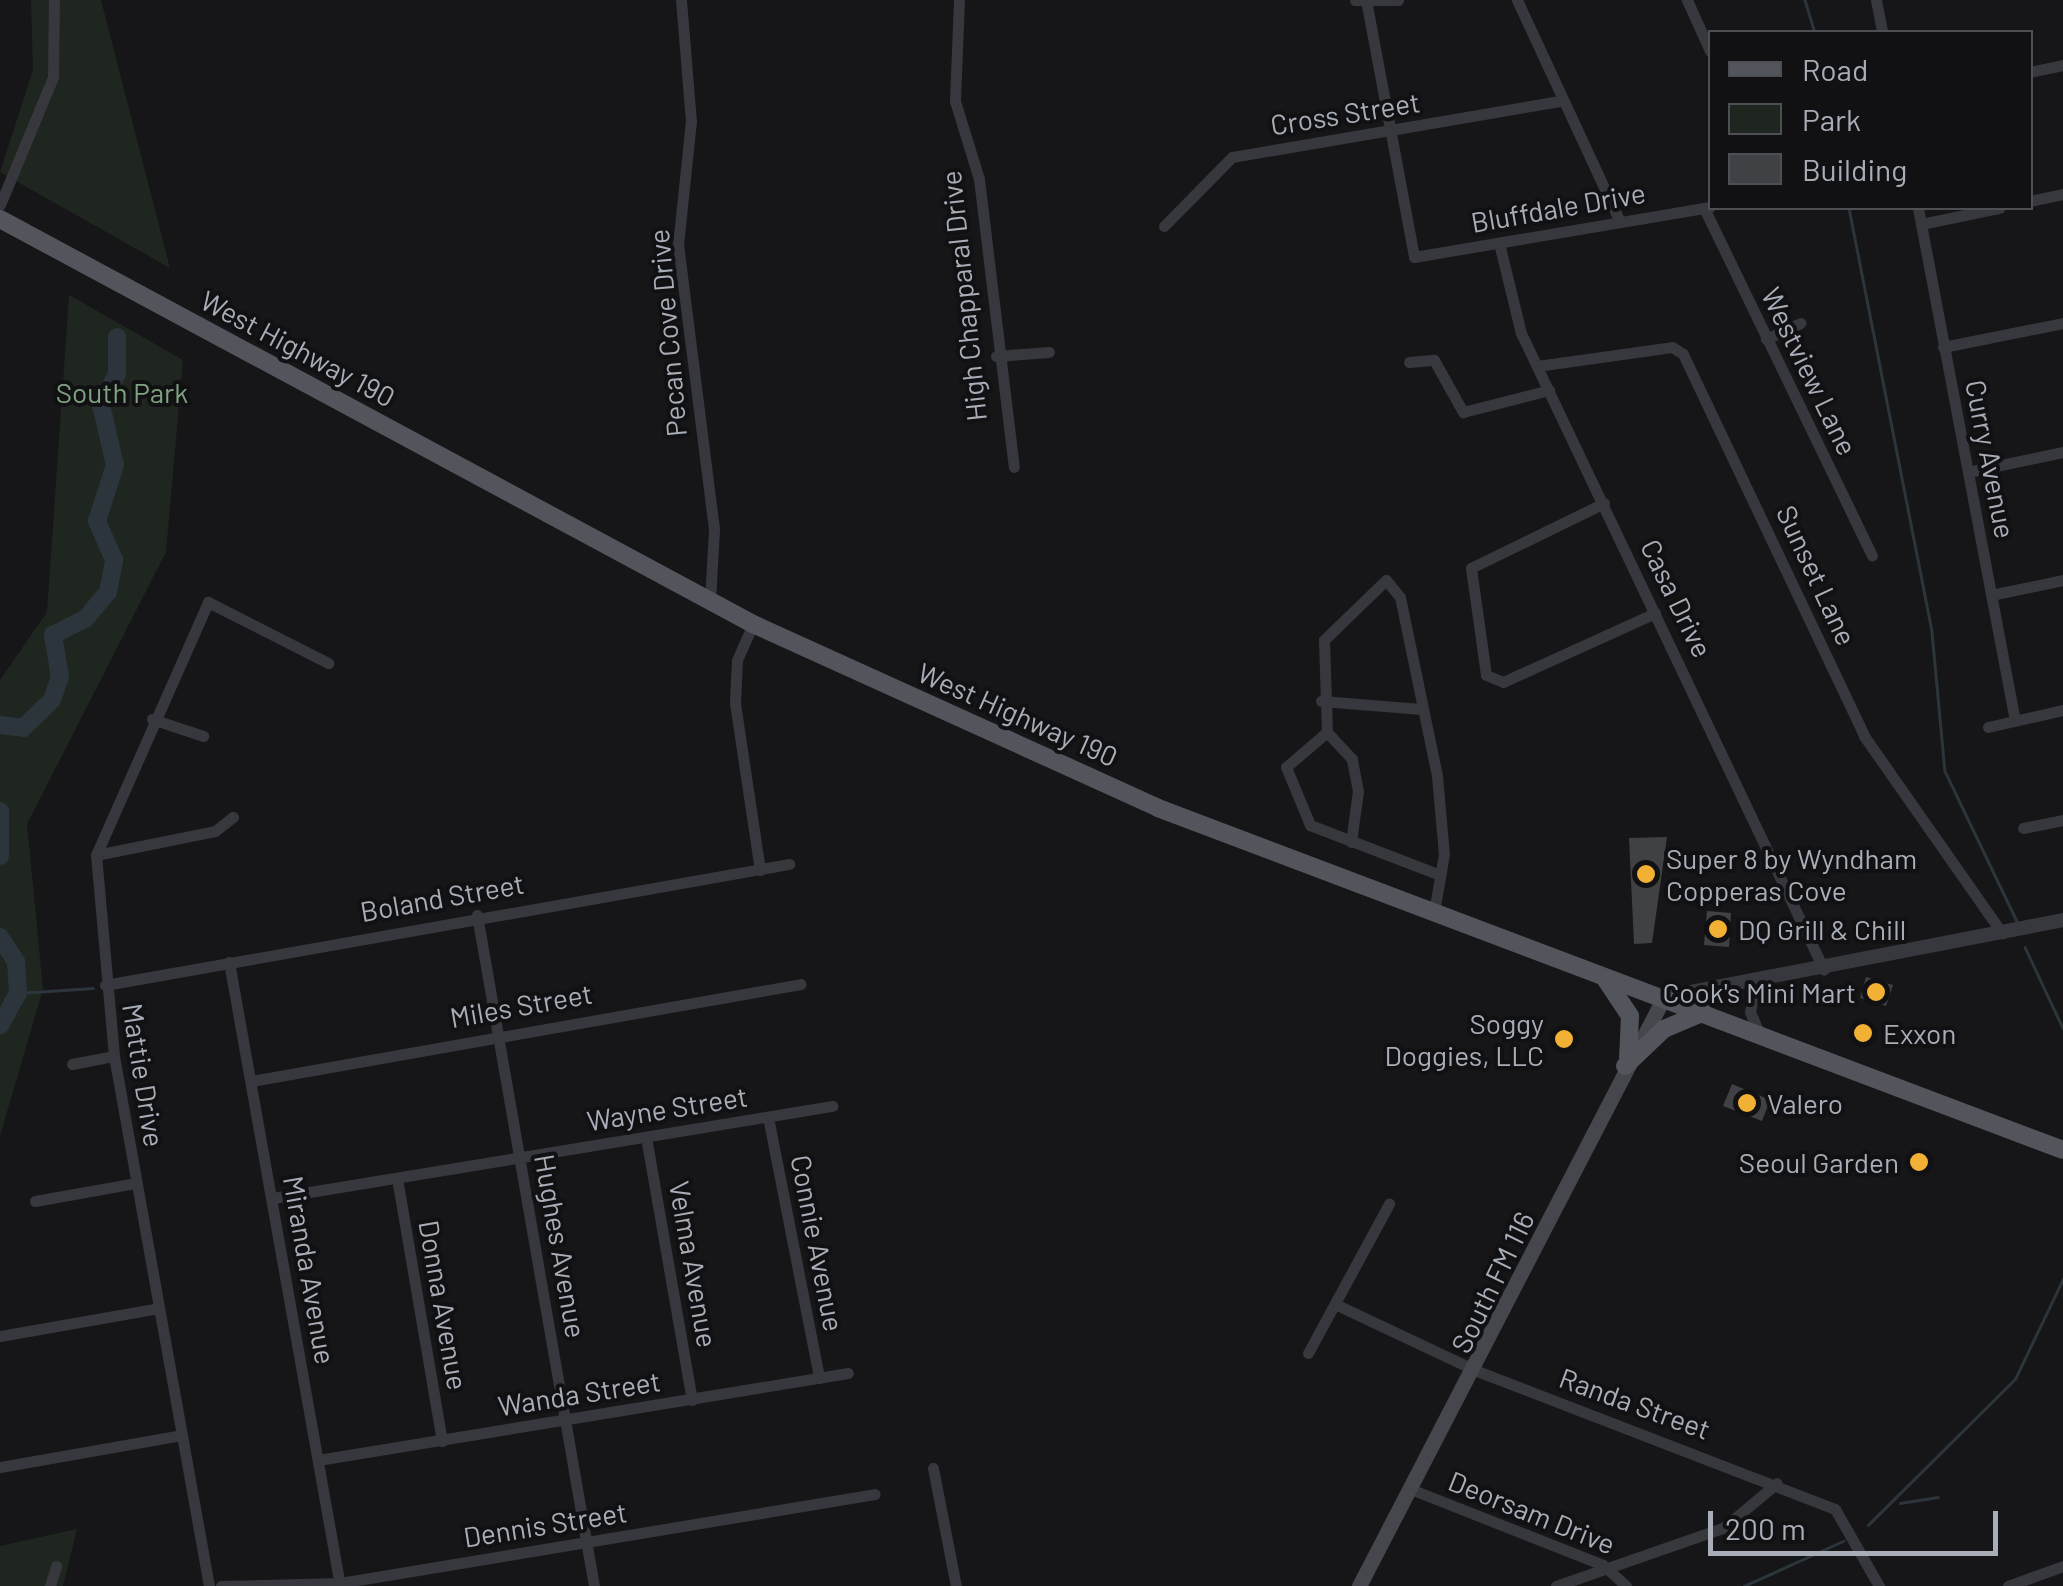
<!DOCTYPE html>
<style>
body{margin:0}
#map{position:relative;width:2063px;height:1586px;overflow:hidden;background:#161618;font-family:Barlow,sans-serif}
div>[style]{position:absolute}
.green>*{inset:0;background:#1e261f}
.stream>*{height:2.5px;margin:-1.25px;padding:0 1.25px;transform-origin:1.25px;border-radius:1.25px;background:#2c353c}
.river>*{height:18px;margin:-9px;padding:0 9px;transform-origin:9px;border-radius:9px;background:#2c353c}
.building>*{inset:0;background:#404145}
.minor>*{height:11px;margin:-5.5px;padding:0 5.5px;transform-origin:5.5px;border-radius:5.5px;background:#37383d}
.tertiary>*{height:14px;margin:-7px;padding:0 7px;transform-origin:7px;border-radius:7px;background:#37383d}
.secondary>*{height:15px;margin:-7.5px;padding:0 7.5px;transform-origin:7.5px;border-radius:7.5px;background:#45474d}
.primary>*{height:18px;margin:-9px;padding:0 9px;transform-origin:9px;border-radius:9px;background:#53555c}
.dots>*{width:28px;height:28px;translate:-50% -50%;box-sizing:border-box;border:5px solid #111113;border-radius:50%}
span{translate:-50% -50%;white-space:nowrap;text-align:center;line-height:1.15;-webkit-text-stroke:8px #111113;paint-order:stroke}
.street-label{font-size:28px;color:#a8adb8}
.park-label{font-size:28px;color:#7fa381}
.poi-label{font-size:28px;color:#a8adb8}
.left{translate:0 -50%;text-align:left}
.right{translate:-100% -50%;text-align:right}
.legend{position:absolute;left:1708px;top:30px;width:325px;height:180px;box-sizing:border-box;background:#111113;border:2px solid #4d4f55;margin:0;padding:12px 18px;list-style:none;font-size:30px;color:#a8adb8}
.legend li{display:flex;align-items:center;gap:20px;height:50px}
.legend b{width:50px;border:2px solid #4d4f55}
.scale{position:absolute;left:1708px;top:1511px;width:290px;height:45px;box-sizing:border-box;border:5px solid #a8adb8;border-top:0;padding-left:12px;font-size:30px;line-height:35px;white-space:nowrap;color:#a8adb8;-webkit-text-stroke:8px #111113;paint-order:stroke}
</style>
<div id="map">
<div class="green">
<i style="clip-path:polygon(31px 0,101px 0,170px 268px,0 172px,33px 70px)"></i>
<i style="clip-path:polygon(69px 295px,183px 360px,166px 552px,27px 824px,43px 989px,0 1136px,0 680px,47px 612px)"></i>
<i style="clip-path:polygon(77px 1529px,63px 1586px,0 1586px,0 1546px)"></i>
</div>
<div class="stream">
<i style="left:1805px;top:0;width:34px;rotate:73deg"></i>
<i style="left:1849px;top:208px;width:432px;rotate:78.9deg"></i>
<i style="left:1932px;top:632px;width:140px;rotate:84.7deg"></i>
<i style="left:1945px;top:771px;width:166px;rotate:64.4deg"></i>
<i style="left:2025px;top:947px;width:89px;rotate:64.9deg"></i>
<i style="left:18px;top:993px;width:75px;rotate:-3.8deg"></i>
<i style="left:1900px;top:1503px;width:38px;rotate:-9deg"></i>
<i style="left:1868px;top:1525px;width:207px;rotate:-44.8deg"></i>
<i style="left:2015px;top:1379px;width:111px;rotate:-64.4deg"></i>
<i style="left:1744px;top:1586px;width:109px;rotate:-24.4deg"></i>
</div>
<div class="river">
<i style="left:0;top:725px;width:23px;rotate:7deg"></i>
<i style="left:23px;top:728px;width:40px;rotate:-44deg"></i>
<i style="left:52px;top:700px;width:24px;rotate:-71deg"></i>
<i style="left:60px;top:677px;width:43px;rotate:-99.5deg"></i>
<i style="left:53px;top:635px;width:37px;rotate:-27deg"></i>
<i style="left:86px;top:618px;width:34px;rotate:-50deg"></i>
<i style="left:108px;top:592px;width:33px;rotate:-79deg"></i>
<i style="left:114px;top:560px;width:43px;rotate:-113.6deg"></i>
<i style="left:97px;top:521px;width:59px;rotate:-72.2deg"></i>
<i style="left:115px;top:465px;width:62px;rotate:-103.1deg"></i>
<i style="left:101px;top:405px;width:35px;rotate:-63deg"></i>
<i style="left:117px;top:374px;width:37px;rotate:-90deg"></i>
<i style="left:0;top:811px;width:45px;rotate:90deg"></i>
<i style="left:0;top:937px;width:30px;rotate:57deg"></i>
<i style="left:16px;top:962px;width:31px;rotate:86deg"></i>
<i style="left:18px;top:993px;width:37px;rotate:119deg"></i>
</div>
<div class="building">
<i style="clip-path:polygon(1667px 837px,1652px 943px,1634px 944px,1629px 838px)"></i>
<i style="clip-path:polygon(1707px 911px,1731px 913px,1729px 947px,1704px 945px)"></i>
<i style="clip-path:polygon(1866px 977px,1893px 985px,1886px 1006px,1860px 998px)"></i>
<i style="clip-path:polygon(1732px 1084px,1770px 1100px,1762px 1121px,1723px 1106px)"></i>
</div>
<div class="minor">
<i style="left:681px;top:0;width:121px;rotate:85.3deg"></i>
<i style="left:691px;top:121px;width:124px;rotate:96deg"></i>
<i style="left:678px;top:244px;width:288px;rotate:82.8deg"></i>
<i style="left:714px;top:530px;width:72px;rotate:93.2deg"></i>
<i style="left:959px;top:0;width:101px;rotate:92.3deg"></i>
<i style="left:955px;top:101px;width:82px;rotate:72.9deg"></i>
<i style="left:979px;top:179px;width:290px;rotate:83.1deg"></i>
<i style="left:1355px;top:0;width:43px"></i>
<i style="left:1366px;top:0;width:261px;rotate:79.4deg"></i>
<i style="left:1414px;top:257px;width:300px;rotate:-9.6deg"></i>
<i style="left:1517px;top:0;width:242px;rotate:65.1deg"></i>
<i style="left:1687px;top:0;width:56px;rotate:65.7deg"></i>
<i style="left:1876px;top:0;width:33px;rotate:79deg"></i>
<i style="left:2030px;top:72px;width:34px;rotate:-12deg"></i>
<i style="left:2030px;top:201px;width:34px;rotate:-12deg"></i>
<i style="left:0;top:205px;width:139px;rotate:-67.5deg"></i>
<i style="left:53px;top:77px;width:77px;rotate:-89.3deg"></i>
<i style="left:1704px;top:208px;width:386px;rotate:64.2deg"></i>
<i style="left:1918px;top:208px;width:522px;rotate:79.29deg"></i>
<i style="left:1921px;top:224px;width:80px;rotate:-11.6deg"></i>
<i style="left:1164px;top:226px;width:97px;rotate:-45.4deg"></i>
<i style="left:1232px;top:157px;width:334px;rotate:-9.7deg"></i>
<i style="left:1499px;top:243px;width:93px;rotate:76.3deg"></i>
<i style="left:1521px;top:333px;width:705px;rotate:64.56deg"></i>
<i style="left:1766px;top:339px;width:38px;rotate:-25deg"></i>
<i style="left:1943px;top:347px;width:122px;rotate:-11.3deg"></i>
<i style="left:996px;top:356px;width:53px;rotate:-4.3deg"></i>
<i style="left:1409px;top:362px;width:25px;rotate:-5deg"></i>
<i style="left:1434px;top:360px;width:60px;rotate:60.9deg"></i>
<i style="left:1463px;top:412px;width:89px;rotate:-14.3deg"></i>
<i style="left:1537px;top:366px;width:136px;rotate:-8deg"></i>
<i style="left:1672px;top:347px;width:13px;rotate:32deg"></i>
<i style="left:1683px;top:354px;width:423px;rotate:64.6deg"></i>
<i style="left:1864px;top:736px;width:241px;rotate:55deg"></i>
<i style="left:1968px;top:472px;width:97px;rotate:-11.9deg"></i>
<i style="left:1604px;top:503px;width:148px;rotate:154deg"></i>
<i style="left:1471px;top:568px;width:108px;rotate:82deg"></i>
<i style="left:1486px;top:675px;width:18px;rotate:22deg"></i>
<i style="left:1503px;top:682px;width:167px;rotate:-24.4deg"></i>
<i style="left:1991px;top:595px;width:74px;rotate:-11.8deg"></i>
<i style="left:753px;top:624px;width:39px;rotate:114deg"></i>
<i style="left:737px;top:660px;width:43px;rotate:92.7deg"></i>
<i style="left:735px;top:703px;width:169px;rotate:81.5deg"></i>
<i style="left:1321px;top:701px;width:101px;rotate:4.5deg"></i>
<i style="left:152px;top:719px;width:54px;rotate:18.4deg"></i>
<i style="left:1988px;top:727px;width:77px;rotate:-12.8deg"></i>
<i style="left:1327px;top:732px;width:54px;rotate:139.5deg"></i>
<i style="left:1286px;top:767px;width:63px;rotate:67.5deg"></i>
<i style="left:1310px;top:825px;width:139px;rotate:21deg"></i>
<i style="left:2023px;top:828px;width:41px;rotate:-11.3deg"></i>
<i style="left:1351px;top:842px;width:51px;rotate:-82.2deg"></i>
<i style="left:1358px;top:791px;width:33px;rotate:-101deg"></i>
<i style="left:1352px;top:759px;width:37px;rotate:-133deg"></i>
<i style="left:1327px;top:732px;width:92px;rotate:-91.9deg"></i>
<i style="left:1324px;top:640px;width:86px;rotate:-44.1deg"></i>
<i style="left:1386px;top:580px;width:22px;rotate:51deg"></i>
<i style="left:1400px;top:597px;width:183px;rotate:78.3deg"></i>
<i style="left:1437px;top:776px;width:78px;rotate:84.9deg"></i>
<i style="left:1444px;top:854px;width:59px;rotate:99.8deg"></i>
<i style="left:96px;top:855px;width:121px;rotate:-11.4deg"></i>
<i style="left:215px;top:831px;width:23px;rotate:-38deg"></i>
<i style="left:477px;top:915px;width:681px;rotate:80.11deg"></i>
<i style="left:229px;top:962px;width:634px;rotate:79.91deg"></i>
<i style="left:1755px;top:984px;width:28px;rotate:100deg"></i>
<i style="left:1750px;top:1012px;width:24px;rotate:66deg"></i>
<i style="left:105px;top:985px;width:695px;rotate:-10.03deg"></i>
<i style="left:72px;top:1064px;width:43px;rotate:-10.8deg"></i>
<i style="left:251px;top:1081px;width:558px;rotate:-10deg"></i>
<i style="left:768px;top:1117px;width:266px;rotate:78.9deg"></i>
<i style="left:646px;top:1137px;width:267px;rotate:80.1deg"></i>
<i style="left:397px;top:1178px;width:267px;rotate:80.3deg"></i>
<i style="left:273px;top:1198px;width:567px;rotate:-9.35deg"></i>
<i style="left:35px;top:1201px;width:103px;rotate:-10.1deg"></i>
<i style="left:1335px;top:1304px;width:157px;rotate:25.3deg"></i>
<i style="left:1477px;top:1371px;width:384px;rotate:21.1deg"></i>
<i style="left:1835px;top:1509px;width:89px;rotate:60.3deg"></i>
<i style="left:0;top:1336px;width:161px;rotate:-10deg"></i>
<i style="left:1308px;top:1353px;width:170px;rotate:-61.5deg"></i>
<i style="left:318px;top:1460px;width:537px;rotate:-9.32deg"></i>
<i style="left:0;top:1467px;width:184px;rotate:-10deg"></i>
<i style="left:933px;top:1468px;width:120px;rotate:79deg"></i>
<i style="left:1413px;top:1490px;width:204px;rotate:21.5deg"></i>
<i style="left:1603px;top:1565px;width:31px;rotate:42deg"></i>
<i style="left:50px;top:1586px;width:21px;rotate:-73deg"></i>
<i style="left:209px;top:1586px;width:538px;rotate:-100.16deg"></i>
<i style="left:114px;top:1056px;width:202px;rotate:-95.1deg"></i>
<i style="left:96px;top:855px;width:277px;rotate:-66.1deg"></i>
<i style="left:208px;top:602px;width:135px;rotate:26.9deg"></i>
<i style="left:221px;top:1586px;width:119px;rotate:-1.4deg"></i>
<i style="left:340px;top:1583px;width:542px;rotate:-9.44deg"></i>
<i style="left:1556px;top:1586px;width:177px;rotate:-19.2deg"></i>
<i style="left:1723px;top:1528px;width:70px;rotate:-39.8deg"></i>
<i style="left:2008px;top:1586px;width:59px;rotate:-20deg"></i>
</div>
<div class="tertiary">
<i style="left:1664px;top:997px;width:406px;rotate:-10.9deg"></i>
</div>
<div class="secondary">
<i style="left:1359px;top:1586px;width:663px;rotate:-62.62deg"></i>
</div>
<div class="primary">
<i style="left:0;top:219px;width:855px;rotate:28.27deg"></i>
<i style="left:753px;top:624px;width:445px;rotate:24.4deg"></i>
<i style="left:1158px;top:808px;width:967px;rotate:20.7deg"></i>
<i style="left:1604px;top:977px;width:47px;rotate:56.3deg"></i>
<i style="left:1630px;top:1016px;width:44px;rotate:92.6deg"></i>
<i style="left:1625px;top:1066px;width:54px;rotate:-43.5deg"></i>
<i style="left:1664px;top:1029px;width:43px;rotate:-23deg"></i>
</div>
<div class="dots">
<i style="left:1646px;top:874px;background:#f2b134"></i>
<i style="left:1718px;top:929px;background:#f2b134"></i>
<i style="left:1876px;top:992px;background:#f2b134"></i>
<i style="left:1863px;top:1033px;background:#f2b134"></i>
<i style="left:1564px;top:1039px;background:#f2b134"></i>
<i style="left:1747px;top:1103px;background:#f2b134"></i>
<i style="left:1919px;top:1162px;background:#f2b134"></i>
</div>
<div class="street-label">
<span style="left:1345px;top:113px;rotate:-9deg">Cross Street</span>
<span style="left:1558px;top:207px;rotate:-10deg">Bluffdale Drive</span>
<span style="left:963px;top:296px;rotate:-96deg">High Chapparal Drive</span>
<span style="left:667px;top:333px;rotate:-95deg">Pecan Cove Drive</span>
<span style="left:298px;top:348px;rotate:28deg">West Highway 190</span>
<span style="left:1810px;top:371px;rotate:64deg">Westview Lane</span>
<span style="left:1991px;top:459px;rotate:79deg">Curry Avenue</span>
<span style="left:1817px;top:575px;rotate:65deg">Sunset Lane</span>
<span style="left:1677px;top:598px;rotate:64deg">Casa Drive</span>
<span style="left:1018px;top:714px;rotate:24deg">West Highway 190</span>
<span style="left:442px;top:897px;rotate:-10deg">Boland Street</span>
<span style="left:521px;top:1005px;rotate:-10deg">Miles Street</span>
<span style="left:144px;top:1075px;rotate:81deg">Mattie Drive</span>
<span style="left:667px;top:1108px;rotate:-9deg">Wayne Street</span>
<span style="left:818px;top:1243px;rotate:79deg">Connie Avenue</span>
<span style="left:561px;top:1246px;rotate:80deg">Hughes Avenue</span>
<span style="left:694px;top:1264px;rotate:80deg">Velma Avenue</span>
<span style="left:310px;top:1270px;rotate:80deg">Miranda Avenue</span>
<span style="left:1492px;top:1282px;rotate:-64deg">South FM 116</span>
<span style="left:444px;top:1305px;rotate:80deg">Donna Avenue</span>
<span style="left:579px;top:1393px;rotate:-9deg">Wanda Street</span>
<span style="left:1635px;top:1403px;rotate:20deg">Randa Street</span>
<span style="left:1532px;top:1512px;rotate:22deg">Deorsam Drive</span>
<span style="left:545px;top:1524px;rotate:-9deg">Dennis Street</span>
</div>
<div class="park-label">
<span style="left:122px;top:392px">South Park</span>
</div>
<div class="poi-label">
<span class="left" style="left:1666px;top:874px">Super 8 by Wyndham<br>Copperas Cove</span>
<span class="left" style="left:1738px;top:929px">DQ Grill &amp; Chill</span>
<span class="right" style="left:1856px;top:992px">Cook's Mini Mart</span>
<span class="right" style="left:1544px;top:1039px">Soggy<br>Doggies, LLC</span>
<span class="left" style="left:1883px;top:1033px">Exxon</span>
<span class="left" style="left:1767px;top:1103px">Valero</span>
<span class="right" style="left:1899px;top:1162px">Seoul Garden</span>
</div>
<ul class="legend">
<li><b style="height:12px;background:#53555c"></b>Road</li>
<li><b style="height:28px;background:#1e261f"></b>Park</li>
<li><b style="height:28px;background:#404145"></b>Building</li>
</ul>
<div class="scale">200 m</div>
</div>
